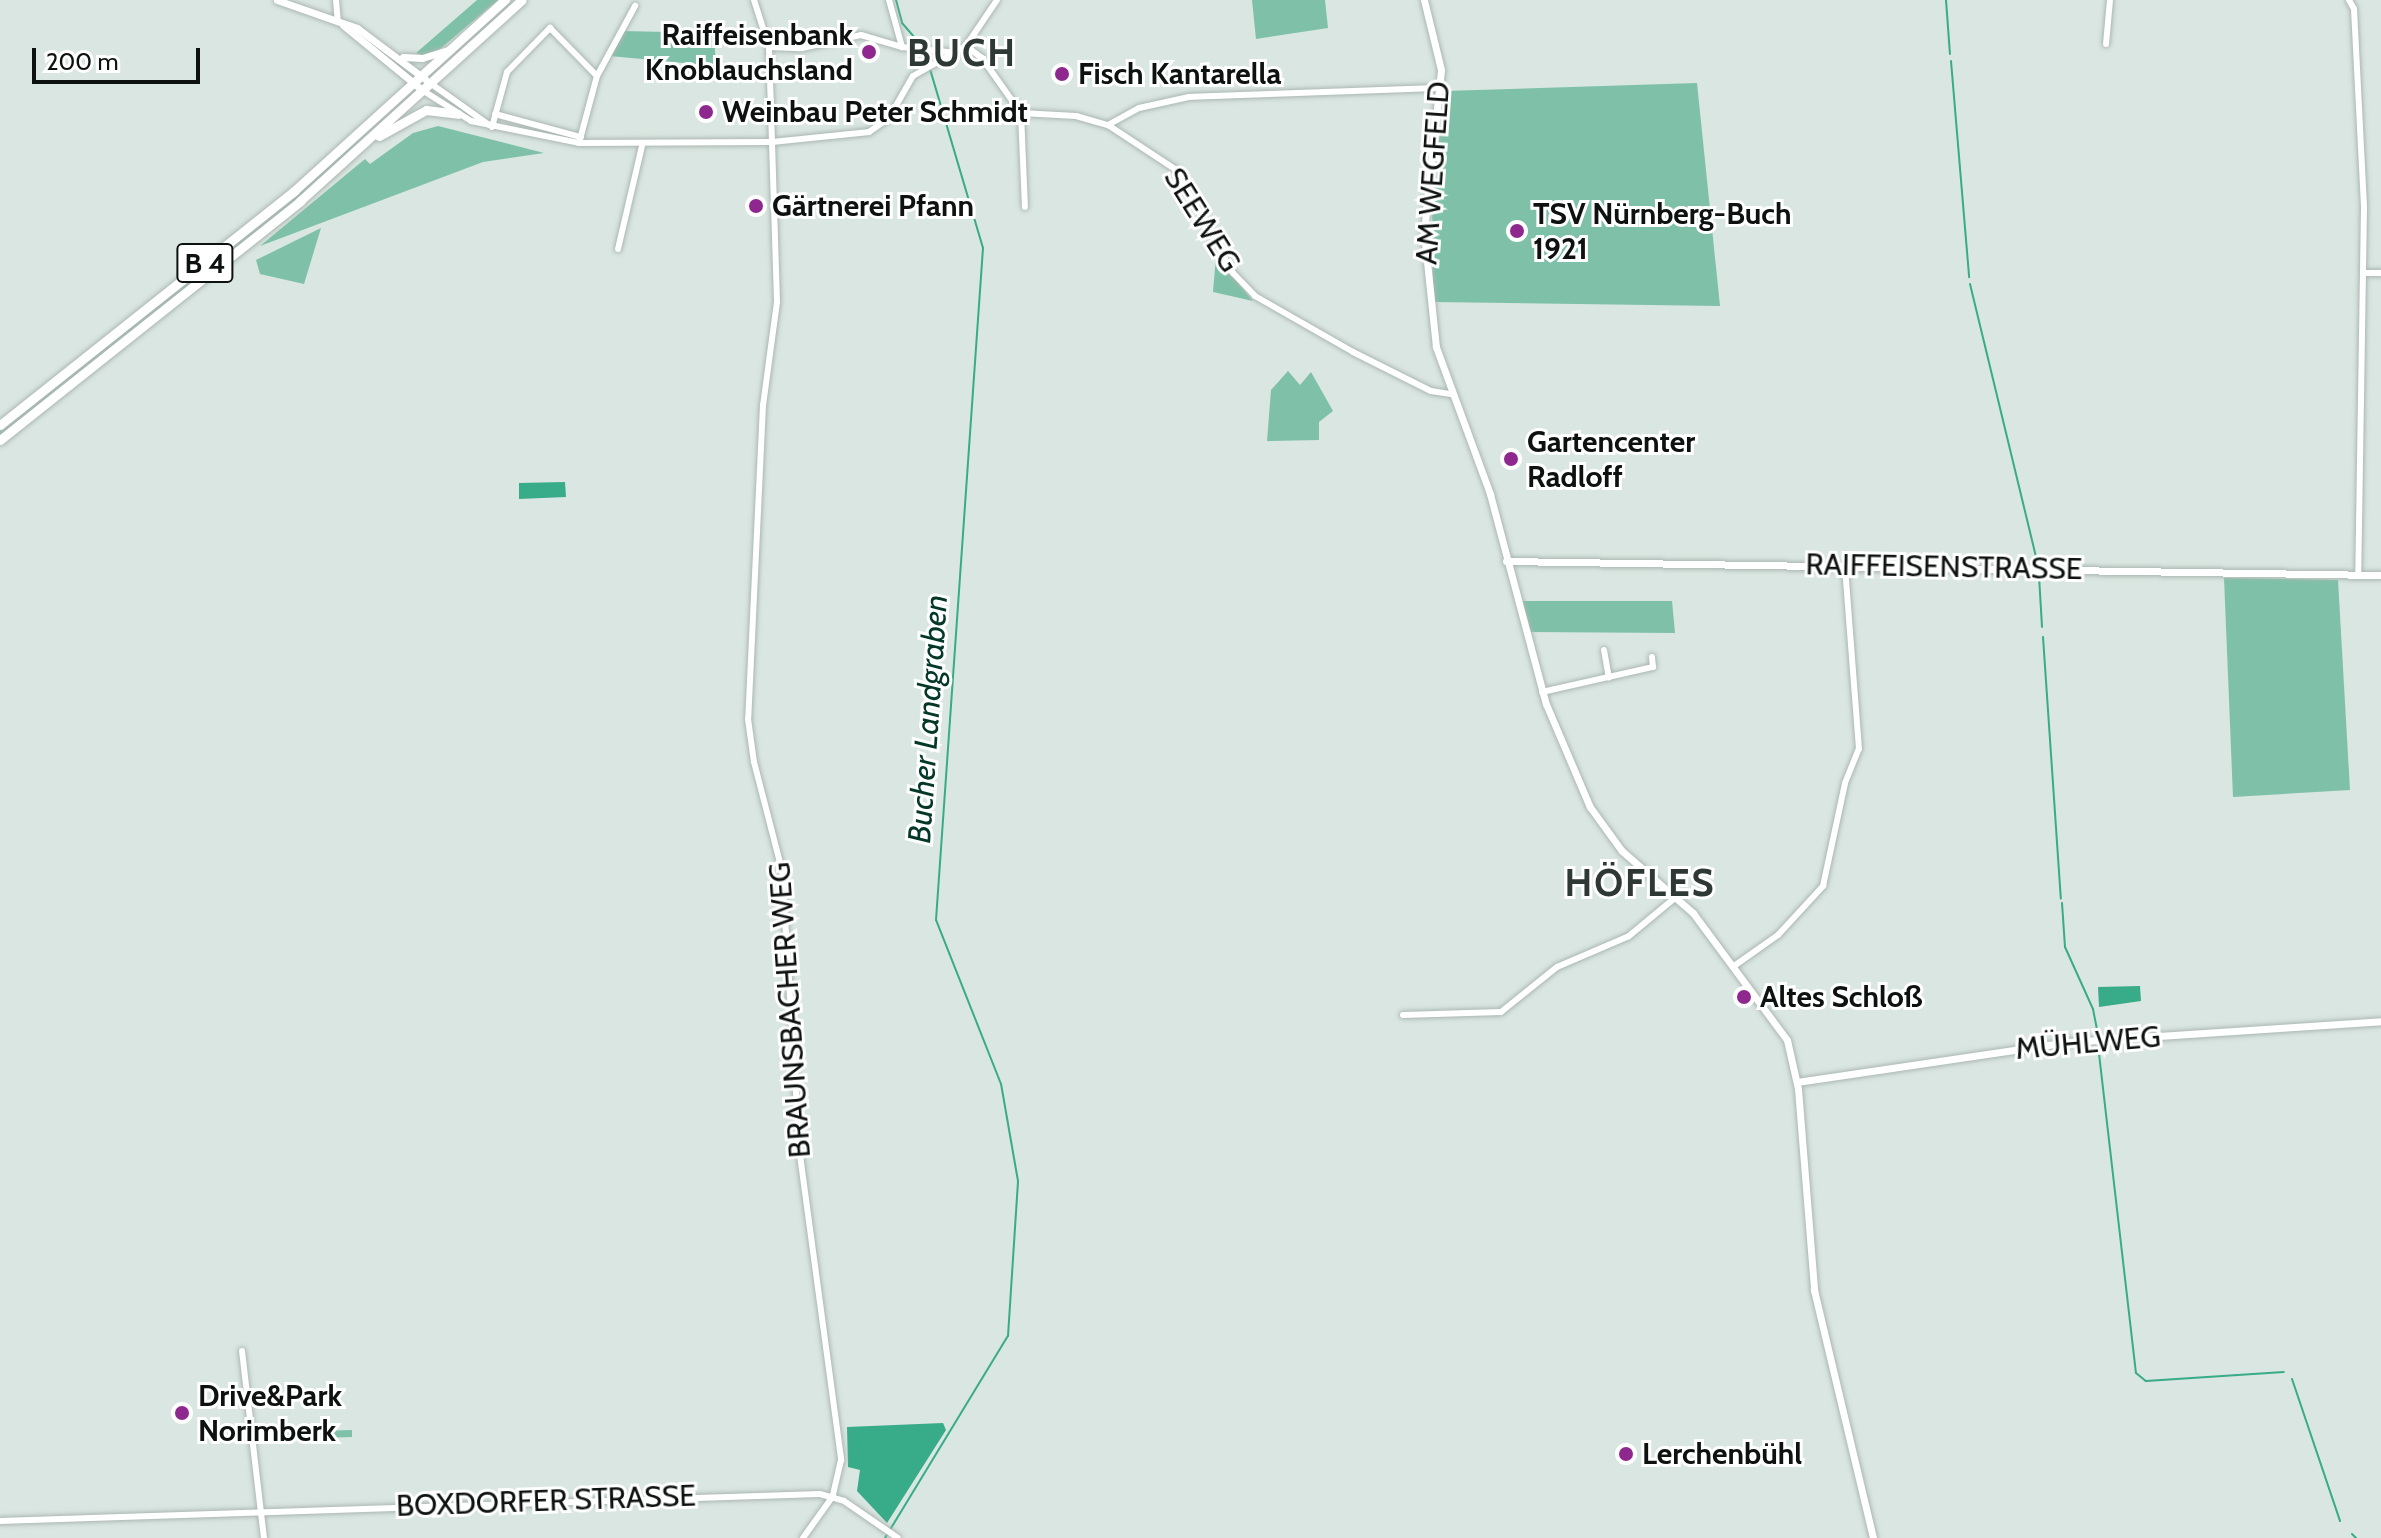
<!DOCTYPE html>
<meta charset="utf-8">
<style>
body{margin:0}
#map{position:relative;width:2381px;height:1538px;overflow:hidden;background:#dae6e1;font-family:Cabin,sans-serif}
div>[style]{position:absolute}
.green>*{inset:0;background:#7ec1a8}
.water>*{inset:0;background:#38ab88}
.stream>*{height:2px;margin:-1px;padding:0 1px;transform-origin:1px;border-radius:1px;background:#38ab88}
.roads{filter:drop-shadow(0 0 2px #abb7b2) drop-shadow(0 0 2px #abb7b2)}
.minor>*{height:6px;margin:-3px;padding:0 3px;transform-origin:3px;border-radius:3px;background:#fff}
.tertiary>*{height:7px;margin:-3.5px;padding:0 3.5px;transform-origin:3.5px;border-radius:3.5px;background:#fff}
.primary>*{height:9px;margin:-4.5px;padding:0 4.5px;transform-origin:4.5px;border-radius:4.5px;background:#fff}
.dots>*{width:22px;height:22px;translate:-50% -50%;box-sizing:border-box;border:4px solid #fff;border-radius:50%}
span{translate:-50% -50%;white-space:nowrap;text-align:center;line-height:1.15;-webkit-text-stroke:6px #fff;paint-order:stroke}
.shield-label span{padding:2px 6px;background:#fff;border:2px solid;border-radius:6px;-webkit-text-stroke-width:0}
.shield-label{font-size:28px;color:#0d1110;font-weight:700}
.poi-label{font-size:30px;color:#0d1110;font-weight:700}
.right{translate:-100% -50%;text-align:right}
.left{translate:0 -50%;text-align:left}
.street-label{font-size:30px;color:#0d1110}
.water-label{font-size:32px;color:#033728;font-style:italic}
.district-label{font-size:38px;color:#2e3834;font-weight:700;letter-spacing:2px}
.scale{position:absolute;left:32px;top:48px;width:168px;height:36px;box-sizing:border-box;border:4px solid #0d1110;border-top:0;padding-left:10px;font-size:24px;line-height:28px;white-space:nowrap;color:#0d1110;-webkit-text-stroke:6px #fff;paint-order:stroke}
</style>
<div id="map">
<div class="green">
<i style="clip-path:polygon(477px 0,498px 0,440px 49px,424px 56px,416px 53px)"></i>
<i style="clip-path:polygon(1252px 0,1325px 0,1328px 28px,1256px 39px)"></i>
<i style="clip-path:polygon(621px 31px,714px 33px,716px 66px,610px 56px)"></i>
<i style="clip-path:polygon(1697px 83px,1720px 306px,1433px 302px,1432px 194px,1445px 91px)"></i>
<i style="clip-path:polygon(404px 96px,315px 184px,0 436px,0 430px,266px 218px)"></i>
<i style="clip-path:polygon(438px 126px,544px 153px,483px 162px,260px 246px,365px 159px,370px 164px,413px 133px)"></i>
<i style="clip-path:polygon(321px 228px,304px 284px,260px 274px,256px 260px)"></i>
<i style="clip-path:polygon(1216px 256px,1253px 301px,1213px 292px)"></i>
<i style="clip-path:polygon(1288px 371px,1300px 385px,1311px 372px,1333px 411px,1319px 422px,1319px 440px,1267px 441px,1271px 390px)"></i>
<i style="clip-path:polygon(2224px 578px,2338px 580px,2350px 790px,2233px 797px)"></i>
<i style="clip-path:polygon(1522px 601px,1672px 601px,1675px 633px,1528px 632px)"></i>
<i style="clip-path:polygon(352px 1430px,352px 1437px,251px 1440px,251px 1433px)"></i>
</div>
<div class="water">
<i style="clip-path:polygon(565px 482px,566px 497px,519px 499px,519px 483px)"></i>
<i style="clip-path:polygon(2140px 986px,2141px 1001px,2099px 1007px,2098px 987px)"></i>
<i style="clip-path:polygon(943px 1423px,946px 1430px,887px 1523px,857px 1491px,860px 1470px,848px 1467px,847px 1427px)"></i>
</div>
<div class="stream">
<i style="left:896px;top:0;width:24px;rotate:75deg"></i>
<i style="left:902px;top:23px;width:30px;rotate:49deg"></i>
<i style="left:1946px;top:0;width:54px;rotate:85.8deg"></i>
<i style="left:1951px;top:61px;width:217px;rotate:85.2deg"></i>
<i style="left:1970px;top:284px;width:289px;rotate:76.4deg"></i>
<i style="left:2039px;top:576px;width:51px;rotate:86.6deg"></i>
<i style="left:2043px;top:637px;width:262px;rotate:86.1deg"></i>
<i style="left:2062px;top:903px;width:44px;rotate:86.1deg"></i>
<i style="left:2065px;top:947px;width:68px;rotate:65.7deg"></i>
<i style="left:2093px;top:1009px;width:26px;rotate:79deg"></i>
<i style="left:2098px;top:1045px;width:330px;rotate:83.4deg"></i>
<i style="left:2136px;top:1373px;width:13px;rotate:39deg"></i>
<i style="left:2146px;top:1381px;width:138px;rotate:-3.7deg"></i>
<i style="left:2292px;top:1379px;width:150px;rotate:71.3deg"></i>
<i style="left:2352px;top:1534px;width:6px;rotate:45deg"></i>
<i style="left:885px;top:1538px;width:237px;rotate:-58.7deg"></i>
<i style="left:1008px;top:1336px;width:155px;rotate:-86.3deg"></i>
<i style="left:1018px;top:1181px;width:98px;rotate:-99.9deg"></i>
<i style="left:1001px;top:1084px;width:176px;rotate:-111.6deg"></i>
<i style="left:936px;top:920px;width:674px;rotate:-86deg"></i>
<i style="left:983px;top:248px;width:204px;rotate:-106.5deg"></i>
</div>
<div class="roads">
<div class="minor">
<i style="left:336px;top:0;width:21px;rotate:85deg"></i>
<i style="left:754px;top:0;width:49px;rotate:72.3deg"></i>
<i style="left:769px;top:47px;width:255px;rotate:88.2deg"></i>
<i style="left:777px;top:302px;width:104px;rotate:97.7deg"></i>
<i style="left:763px;top:405px;width:314px;rotate:92.7deg"></i>
<i style="left:748px;top:719px;width:43px;rotate:82.1deg"></i>
<i style="left:754px;top:762px;width:112px;rotate:75.5deg"></i>
<i style="left:782px;top:870px;width:286px;rotate:86.4deg"></i>
<i style="left:800px;top:1155px;width:308px;rotate:82.3deg"></i>
<i style="left:841px;top:1460px;width:37px;rotate:103deg"></i>
<i style="left:833px;top:1496px;width:52px;rotate:125.5deg"></i>
<i style="left:889px;top:0;width:49px;rotate:74.5deg"></i>
<i style="left:2349px;top:0;width:10px;rotate:61deg"></i>
<i style="left:2354px;top:9px;width:198px;rotate:87.1deg"></i>
<i style="left:2364px;top:207px;width:368px;rotate:90.9deg"></i>
<i style="left:2106px;top:44px;width:44px;rotate:-84.8deg"></i>
<i style="left:966px;top:46px;width:20px;rotate:37deg"></i>
<i style="left:982px;top:58px;width:67px;rotate:54.7deg"></i>
<i style="left:1021px;top:113px;width:55px;rotate:3.1deg"></i>
<i style="left:1076px;top:116px;width:33px;rotate:16deg"></i>
<i style="left:1108px;top:125px;width:80px;rotate:33.3deg"></i>
<i style="left:1175px;top:169px;width:119px;rotate:60.9deg"></i>
<i style="left:1233px;top:273px;width:32px;rotate:46deg"></i>
<i style="left:1255px;top:296px;width:113px;rotate:29.7deg"></i>
<i style="left:1353px;top:352px;width:87px;rotate:26.6deg"></i>
<i style="left:1431px;top:391px;width:20px;rotate:9deg"></i>
<i style="left:769px;top:47px;width:33px;rotate:2deg"></i>
<i style="left:802px;top:48px;width:60px;rotate:-12.4deg"></i>
<i style="left:861px;top:35px;width:43px;rotate:16.3deg"></i>
<i style="left:902px;top:47px;width:55px;rotate:6.2deg"></i>
<i style="left:430px;top:83px;width:72px;rotate:35.4deg"></i>
<i style="left:422px;top:90px;width:58px;rotate:32.3deg"></i>
<i style="left:471px;top:121px;width:110px;rotate:11.5deg"></i>
<i style="left:579px;top:143px;width:193px;rotate:-0.3deg"></i>
<i style="left:772px;top:142px;width:98px;rotate:-5.9deg"></i>
<i style="left:869px;top:132px;width:24px;rotate:-35deg"></i>
<i style="left:889px;top:118px;width:48px;rotate:-60.3deg"></i>
<i style="left:913px;top:76px;width:61px;rotate:-29.5deg"></i>
<i style="left:966px;top:46px;width:55px;rotate:-56deg"></i>
<i style="left:1021px;top:113px;width:94px;rotate:87.6deg"></i>
<i style="left:495px;top:114px;width:89px;rotate:15deg"></i>
<i style="left:1108px;top:125px;width:35px;rotate:-29deg"></i>
<i style="left:1139px;top:108px;width:51px;rotate:-12.4deg"></i>
<i style="left:1189px;top:97px;width:251px;rotate:-2.1deg"></i>
<i style="left:492px;top:127px;width:57px;rotate:-74.7deg"></i>
<i style="left:507px;top:72px;width:62px;rotate:-45.7deg"></i>
<i style="left:550px;top:28px;width:67px;rotate:45.6deg"></i>
<i style="left:579px;top:143px;width:69px;rotate:-75deg"></i>
<i style="left:597px;top:76px;width:80px;rotate:-61.5deg"></i>
<i style="left:618px;top:249px;width:106px;rotate:-76.9deg"></i>
<i style="left:2365px;top:273px;width:16px"></i>
<i style="left:1604px;top:650px;width:28px;rotate:80deg"></i>
<i style="left:1542px;top:692px;width:114px;rotate:-12.7deg"></i>
<i style="left:1653px;top:667px;width:10px;rotate:-96deg"></i>
<i style="left:1734px;top:966px;width:54px;rotate:-35.2deg"></i>
<i style="left:1778px;top:935px;width:67px;rotate:-47.4deg"></i>
<i style="left:1823px;top:886px;width:105px;rotate:-77.9deg"></i>
<i style="left:1845px;top:783px;width:37px;rotate:-68deg"></i>
<i style="left:1859px;top:749px;width:184px;rotate:-94.4deg"></i>
<i style="left:1403px;top:1015px;width:98px;rotate:-1.8deg"></i>
<i style="left:1501px;top:1012px;width:72px;rotate:-38.8deg"></i>
<i style="left:1557px;top:967px;width:78px;rotate:-23.3deg"></i>
<i style="left:1629px;top:936px;width:61px;rotate:-39.7deg"></i>
<i style="left:242px;top:1351px;width:188px;rotate:83.3deg"></i>
<i style="left:0;top:1521px;width:820px;rotate:-1.89deg"></i>
<i style="left:820px;top:1494px;width:25px;rotate:16deg"></i>
<i style="left:844px;top:1501px;width:65px;rotate:34.4deg"></i>
</div>
<div class="tertiary">
<i style="left:277px;top:0;width:85px;rotate:19.3deg"></i>
<i style="left:357px;top:28px;width:85px;rotate:36.9deg"></i>
<i style="left:1424px;top:0;width:72px;rotate:76.3deg"></i>
<i style="left:1441px;top:70px;width:164px;rotate:96deg"></i>
<i style="left:1424px;top:233px;width:115px;rotate:84deg"></i>
<i style="left:1436px;top:347px;width:157px;rotate:69.8deg"></i>
<i style="left:1490px;top:494px;width:217px;rotate:75.1deg"></i>
<i style="left:1546px;top:704px;width:112px;rotate:66.9deg"></i>
<i style="left:1590px;top:807px;width:54px;rotate:54deg"></i>
<i style="left:1622px;top:851px;width:94px;rotate:41.1deg"></i>
<i style="left:1693px;top:913px;width:158px;rotate:53.5deg"></i>
<i style="left:1787px;top:1040px;width:50px;rotate:77.3deg"></i>
<i style="left:1798px;top:1089px;width:202px;rotate:85.4deg"></i>
<i style="left:1814px;top:1290px;width:255px;rotate:76.6deg"></i>
<i style="left:343px;top:25px;width:102px;rotate:39.4deg"></i>
<i style="left:403px;top:57px;width:19px;rotate:3deg"></i>
<i style="left:422px;top:58px;width:28px;rotate:-17deg"></i>
<i style="left:1506px;top:561px;width:875px;rotate:0.92deg"></i>
<i style="left:1797px;top:1082px;width:274px;rotate:-8.4deg"></i>
<i style="left:2068px;top:1042px;width:314px;rotate:-3.8deg"></i>
</div>
<div class="primary">
<i style="left:379px;top:136px;width:54px;rotate:-29deg"></i>
<i style="left:426px;top:110px;width:32px;rotate:7deg"></i>
<i style="left:0;top:425px;width:376px;rotate:-38.5deg"></i>
<i style="left:294px;top:191px;width:285px;rotate:-42.2deg"></i>
<i style="left:0;top:440px;width:384px;rotate:-38.5deg"></i>
<i style="left:300px;top:201px;width:299px;rotate:-42.2deg"></i>
</div>
</div>
<div class="dots">
<i style="left:869px;top:52px;background:#8f288e"></i>
<i style="left:1062px;top:74px;background:#8f288e"></i>
<i style="left:706px;top:112px;background:#8f288e"></i>
<i style="left:756px;top:206px;background:#8f288e"></i>
<i style="left:1517px;top:231px;background:#8f288e"></i>
<i style="left:1511px;top:459px;background:#8f288e"></i>
<i style="left:1744px;top:997px;background:#8f288e"></i>
<i style="left:182px;top:1413px;background:#8f288e"></i>
<i style="left:1626px;top:1454px;background:#8f288e"></i>
</div>
<div class="shield-label">
<span style="left:205px;top:263px">B 4</span>
</div>
<div class="poi-label">
<span class="right" style="left:853px;top:52px">Raiffeisenbank<br>Knoblauchsland</span>
<span class="left" style="left:1078px;top:74px">Fisch Kantarella</span>
<span class="left" style="left:722px;top:112px">Weinbau Peter Schmidt</span>
<span class="left" style="left:772px;top:206px">Gärtnerei Pfann</span>
<span class="left" style="left:1533px;top:231px">TSV Nürnberg-Buch<br>1921</span>
<span class="left" style="left:1527px;top:459px">Gartencenter<br>Radloff</span>
<span class="left" style="left:1760px;top:997px">Altes Schloß</span>
<span class="left" style="left:198px;top:1413px">Drive&amp;Park<br>Norimberk</span>
<span class="left" style="left:1642px;top:1454px">Lerchenbühl</span>
</div>
<div class="street-label">
<span style="left:1433px;top:173px;rotate:-86deg">AM WEGFELD</span>
<span style="left:1202px;top:220px;rotate:58deg">SEEWEG</span>
<span style="left:1944px;top:567px;rotate:1deg">RAIFFEISENSTRASSE</span>
<span style="left:790px;top:1010px;rotate:-94deg">BRAUNSBACHER WEG</span>
<span style="left:2088px;top:1043px;rotate:-5deg">MÜHLWEG</span>
<span style="left:546px;top:1501px;rotate:-2deg">BOXDORFER STRASSE</span>
</div>
<div class="water-label">
<span style="left:928px;top:719px;rotate:-86deg">Bucher Landgraben</span>
</div>
<div class="district-label">
<span style="left:962px;top:53px">BUCH</span>
<span style="left:1640px;top:883px">HÖFLES</span>
</div>
<div class="scale">200 m</div>
</div>
